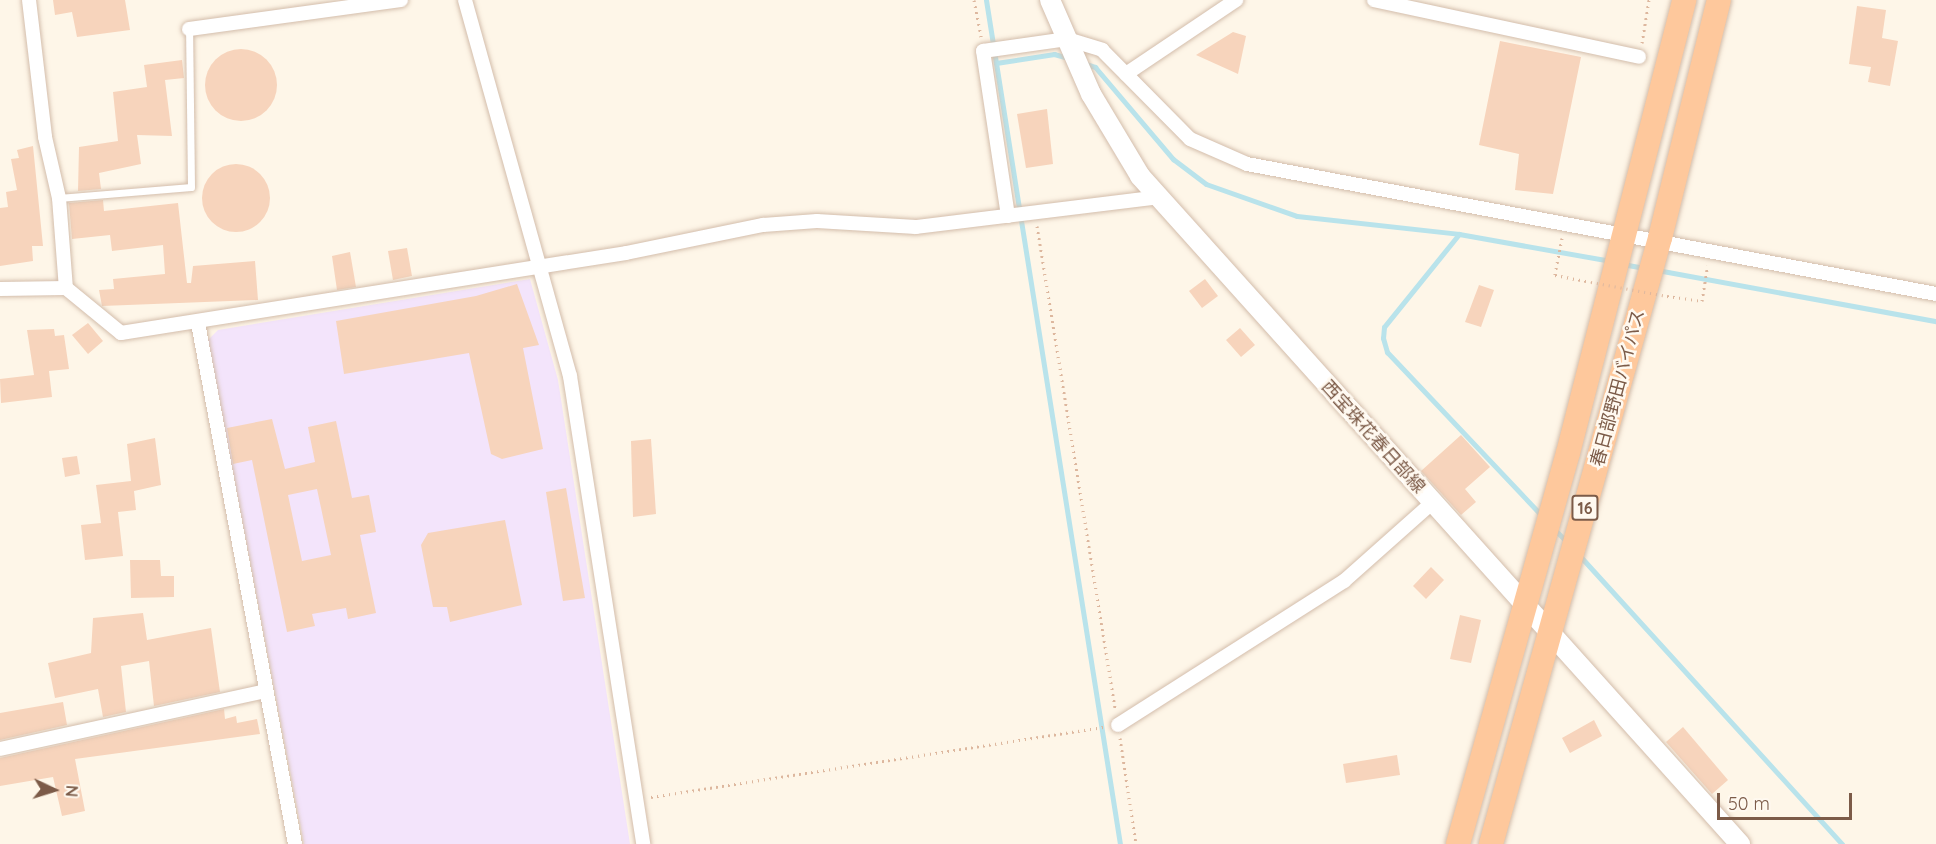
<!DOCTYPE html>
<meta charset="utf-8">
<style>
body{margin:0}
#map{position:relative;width:1936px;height:844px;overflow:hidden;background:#fef6e8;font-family:Quicksand,"Noto Sans JP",sans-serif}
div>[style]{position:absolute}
.education>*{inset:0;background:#f3e4fb}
.stream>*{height:5px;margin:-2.5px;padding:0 2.5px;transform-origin:2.5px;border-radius:2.5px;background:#b9e3eb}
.building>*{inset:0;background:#f7d4bc}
.round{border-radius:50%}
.path>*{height:3px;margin-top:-1.5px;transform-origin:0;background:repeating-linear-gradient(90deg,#ddb79e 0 1.5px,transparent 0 6px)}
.roads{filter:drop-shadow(0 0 2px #d3bdab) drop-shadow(0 0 2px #d3bdab)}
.service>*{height:7px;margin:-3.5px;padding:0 3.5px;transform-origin:3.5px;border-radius:3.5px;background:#fff}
.minor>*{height:14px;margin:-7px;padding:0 7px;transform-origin:7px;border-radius:7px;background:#fff}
.secondary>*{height:20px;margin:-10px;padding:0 10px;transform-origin:10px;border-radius:10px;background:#fff}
.trunk>*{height:24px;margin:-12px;padding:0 12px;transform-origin:12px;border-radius:12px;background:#fec89c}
.path-bridge>*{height:3px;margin-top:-1.5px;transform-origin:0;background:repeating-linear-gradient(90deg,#ddb79e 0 1.5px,transparent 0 6px)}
span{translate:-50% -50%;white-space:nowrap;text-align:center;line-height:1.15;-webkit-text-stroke:5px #fff9f0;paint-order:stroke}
.shield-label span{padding:2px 4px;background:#fff9f0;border:2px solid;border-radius:4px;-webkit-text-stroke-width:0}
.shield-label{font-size:16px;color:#7c5b48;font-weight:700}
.street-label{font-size:18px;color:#7c5b48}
.north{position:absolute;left:24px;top:760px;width:60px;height:60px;-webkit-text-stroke:4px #fff9f0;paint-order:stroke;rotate:94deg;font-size:16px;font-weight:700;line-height:24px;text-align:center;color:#7c5b48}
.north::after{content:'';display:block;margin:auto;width:21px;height:27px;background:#7c5b48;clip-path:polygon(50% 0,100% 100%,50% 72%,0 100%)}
.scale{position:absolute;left:1717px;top:793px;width:135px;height:27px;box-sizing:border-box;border:3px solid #7c5b48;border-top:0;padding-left:8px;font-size:18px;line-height:21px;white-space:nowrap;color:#7c5b48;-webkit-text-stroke:4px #fff9f0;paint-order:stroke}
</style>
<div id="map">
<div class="education">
<i style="clip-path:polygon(530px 279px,558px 380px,630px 844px,304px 844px,208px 340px,218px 330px)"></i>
</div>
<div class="stream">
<i style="left:986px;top:0;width:855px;rotate:80.98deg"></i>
<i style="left:996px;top:63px;width:59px;rotate:-8.8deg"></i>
<i style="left:1054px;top:54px;width:18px;rotate:16deg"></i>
<i style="left:1083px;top:63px;width:13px;rotate:18deg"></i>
<i style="left:1095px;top:67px;width:121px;rotate:49.7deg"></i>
<i style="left:1173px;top:159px;width:41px;rotate:37.1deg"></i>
<i style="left:1206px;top:184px;width:96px;rotate:19.4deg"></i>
<i style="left:1297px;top:216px;width:163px;rotate:6.3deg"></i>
<i style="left:1459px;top:234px;width:153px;rotate:10.1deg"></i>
<i style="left:1459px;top:234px;width:119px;rotate:128.9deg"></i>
<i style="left:1384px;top:327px;width:11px;rotate:95deg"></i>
<i style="left:1383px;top:338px;width:15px;rotate:74deg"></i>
<i style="left:1387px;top:352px;width:228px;rotate:46.6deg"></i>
<i style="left:1622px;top:264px;width:23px;rotate:10deg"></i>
<i style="left:1657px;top:270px;width:284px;rotate:10.4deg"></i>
<i style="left:1554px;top:529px;width:21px;rotate:45deg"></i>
<i style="left:1579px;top:555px;width:391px;rotate:47.7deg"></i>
</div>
<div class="building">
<i style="clip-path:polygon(53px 0,125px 0,130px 30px,77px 37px,72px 12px,55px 15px)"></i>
<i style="clip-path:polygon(1857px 6px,1886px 10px,1882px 38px,1898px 41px,1890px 86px,1868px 82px,1871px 67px,1849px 64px)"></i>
<i style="clip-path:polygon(1233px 32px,1246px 36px,1238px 74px,1196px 55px)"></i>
<i style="clip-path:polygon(1500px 41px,1581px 57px,1553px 194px,1515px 190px,1519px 154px,1479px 145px)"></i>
<i class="round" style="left:205px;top:49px;width:72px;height:72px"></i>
<i style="clip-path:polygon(182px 60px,184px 78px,165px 80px,172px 136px,137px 135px,141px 164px,99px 173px,101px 189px,78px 191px,79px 147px,118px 141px,113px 92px,147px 87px,144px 65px)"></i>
<i style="clip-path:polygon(1047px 109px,1053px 164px,1026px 168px,1017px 114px)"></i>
<i style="clip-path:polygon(33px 146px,43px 246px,32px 246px,33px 261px,0 266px,0 208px,8px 207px,6px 192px,17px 190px,11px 159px,19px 158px,17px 150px)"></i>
<i class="round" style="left:202px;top:164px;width:68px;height:68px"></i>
<i style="clip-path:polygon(103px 200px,104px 211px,178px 203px,187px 283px,191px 283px,193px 266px,255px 261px,258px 300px,102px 306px,99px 290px,114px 289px,113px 279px,165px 274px,163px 245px,112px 251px,110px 235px,72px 239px,69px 203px)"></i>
<i style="clip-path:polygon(407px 248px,412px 276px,393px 280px,388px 251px)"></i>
<i style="clip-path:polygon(350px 252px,356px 287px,337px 290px,332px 256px)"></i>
<i style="clip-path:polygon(1205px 279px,1218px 296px,1202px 308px,1189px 291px)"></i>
<i style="clip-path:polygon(517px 284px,539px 345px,523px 348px,543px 449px,502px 459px,491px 454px,469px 353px,344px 374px,336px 321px,476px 296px)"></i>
<i style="clip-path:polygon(1479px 285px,1494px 290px,1481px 327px,1465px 322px)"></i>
<i style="clip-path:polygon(88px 323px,103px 341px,88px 354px,72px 335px)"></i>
<i style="clip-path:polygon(1240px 328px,1255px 345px,1241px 357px,1226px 340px)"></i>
<i style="clip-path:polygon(54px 329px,55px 336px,64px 335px,69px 369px,49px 371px,52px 397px,1px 403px,0 379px,34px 375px,27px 330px)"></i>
<i style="clip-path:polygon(evenodd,272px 419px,285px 469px,315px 462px,308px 427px,336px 421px,352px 498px,369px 495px,376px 532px,360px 535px,376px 613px,348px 619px,346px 608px,312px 614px,315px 626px,287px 632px,252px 460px,233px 464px,227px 428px,272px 419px,317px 489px,331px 555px,302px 561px,288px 495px,317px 489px)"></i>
<i style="clip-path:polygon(1461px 435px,1490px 467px,1465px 489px,1476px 502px,1461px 515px,1421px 471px)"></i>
<i style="clip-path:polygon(155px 438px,161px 485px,134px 491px,136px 510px,118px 512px,123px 556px,85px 560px,81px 525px,101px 523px,96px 485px,131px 481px,127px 444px)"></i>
<i style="clip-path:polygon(651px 439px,656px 514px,633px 517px,631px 441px)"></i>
<i style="clip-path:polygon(77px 456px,80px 474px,65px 477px,62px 458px)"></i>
<i style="clip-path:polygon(566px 488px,585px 598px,563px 601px,546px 492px)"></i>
<i style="clip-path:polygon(505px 520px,522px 605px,450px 622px,447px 607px,433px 607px,421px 545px,428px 533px)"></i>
<i style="clip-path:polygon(130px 560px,160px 560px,161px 576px,174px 576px,174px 597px,131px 598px)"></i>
<i style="clip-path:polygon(1431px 567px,1444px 580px,1426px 599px,1413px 586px)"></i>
<i style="clip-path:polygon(143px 613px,147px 640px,211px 628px,220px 692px,154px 706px,149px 661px,121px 666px,126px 712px,103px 717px,98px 689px,55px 698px,48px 663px,91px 653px,93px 618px)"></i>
<i style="clip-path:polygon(1460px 615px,1481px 620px,1471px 663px,1450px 659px)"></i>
<i style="clip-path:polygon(63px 702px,67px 725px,0 740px,0 713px)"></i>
<i style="clip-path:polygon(224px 709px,225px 719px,236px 716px,237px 723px,257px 719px,260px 734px,75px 759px,85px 811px,62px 816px,53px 777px,0 786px,0 758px)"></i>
<i style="clip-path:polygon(1594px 720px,1602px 736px,1570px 753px,1562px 738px)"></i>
<i style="clip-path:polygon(1683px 727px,1728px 780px,1712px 794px,1666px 742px)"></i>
<i style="clip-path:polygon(1397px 755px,1400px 775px,1346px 783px,1343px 764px)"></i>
</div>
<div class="path">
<i style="left:974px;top:0;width:38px;rotate:79deg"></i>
<i style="left:1642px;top:43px;width:44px;rotate:-80.8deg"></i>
<i style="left:1037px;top:226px;width:488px;rotate:80.8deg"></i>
<i style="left:1562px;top:238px;width:38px;rotate:101deg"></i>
<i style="left:1555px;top:275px;width:36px;rotate:11deg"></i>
<i style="left:1667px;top:296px;width:35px;rotate:8deg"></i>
<i style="left:1702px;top:301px;width:36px;rotate:-81deg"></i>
<i style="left:1120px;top:738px;width:107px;rotate:81.4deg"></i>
<i style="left:651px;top:797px;width:458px;rotate:-8.8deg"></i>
</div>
<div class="roads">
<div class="service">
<i style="left:59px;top:198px;width:132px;rotate:-4.8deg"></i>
<i style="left:191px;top:187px;width:158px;rotate:-90.7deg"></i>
</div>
<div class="minor">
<i style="left:29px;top:0;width:138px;rotate:83.3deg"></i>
<i style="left:45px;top:137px;width:63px;rotate:77.1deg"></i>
<i style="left:59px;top:198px;width:90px;rotate:85.6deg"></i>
<i style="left:465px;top:0;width:390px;rotate:74.4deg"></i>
<i style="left:570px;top:376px;width:474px;rotate:81.1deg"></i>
<i style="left:1374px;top:0;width:271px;rotate:12.1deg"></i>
<i style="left:189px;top:29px;width:214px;rotate:-7.8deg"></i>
<i style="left:1126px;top:74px;width:133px;rotate:-33.9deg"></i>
<i style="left:1008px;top:216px;width:167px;rotate:-98.6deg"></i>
<i style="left:983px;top:51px;width:85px;rotate:-8.1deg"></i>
<i style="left:1067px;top:39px;width:37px;rotate:17deg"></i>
<i style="left:1102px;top:50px;width:125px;rotate:45.3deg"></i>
<i style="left:1190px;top:139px;width:62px;rotate:23.7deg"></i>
<i style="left:1247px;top:164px;width:701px;rotate:10.68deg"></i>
<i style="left:0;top:289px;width:66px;rotate:-0.9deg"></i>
<i style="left:66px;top:288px;width:71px;rotate:39.3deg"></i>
<i style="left:121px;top:333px;width:511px;rotate:-9deg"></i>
<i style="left:626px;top:253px;width:140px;rotate:-11.6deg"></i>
<i style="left:763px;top:225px;width:54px;rotate:-4.2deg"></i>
<i style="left:817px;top:221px;width:99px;rotate:3.5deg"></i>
<i style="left:916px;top:227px;width:245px;rotate:-7deg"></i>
<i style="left:198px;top:323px;width:530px;rotate:79.45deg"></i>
<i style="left:1118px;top:725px;width:268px;rotate:-32.5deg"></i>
<i style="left:1344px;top:581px;width:118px;rotate:-41.6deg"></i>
<i style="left:0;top:749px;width:271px;rotate:-12.3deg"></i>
</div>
<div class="secondary">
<i style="left:1050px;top:0;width:103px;rotate:66.4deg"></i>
<i style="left:1091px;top:94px;width:96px;rotate:59.1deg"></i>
<i style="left:1140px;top:176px;width:898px;rotate:48.07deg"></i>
</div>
<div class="trunk">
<i style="left:1458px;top:844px;width:406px;rotate:-74.3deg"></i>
<i style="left:1568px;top:453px;width:468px;rotate:-75.6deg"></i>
<i style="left:1491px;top:844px;width:629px;rotate:-74.42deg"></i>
<i style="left:1660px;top:238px;width:245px;rotate:-76.1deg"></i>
</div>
</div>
<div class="path-bridge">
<i style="left:1591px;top:282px;width:77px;rotate:10.4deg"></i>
</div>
<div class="shield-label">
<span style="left:1585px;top:508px">16</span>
</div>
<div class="street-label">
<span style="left:1618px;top:388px;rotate:-75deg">春日部野田バイパス</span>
<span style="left:1373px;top:437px;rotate:48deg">西宝珠花春日部線</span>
</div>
<div class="north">N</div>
<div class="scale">50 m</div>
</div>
